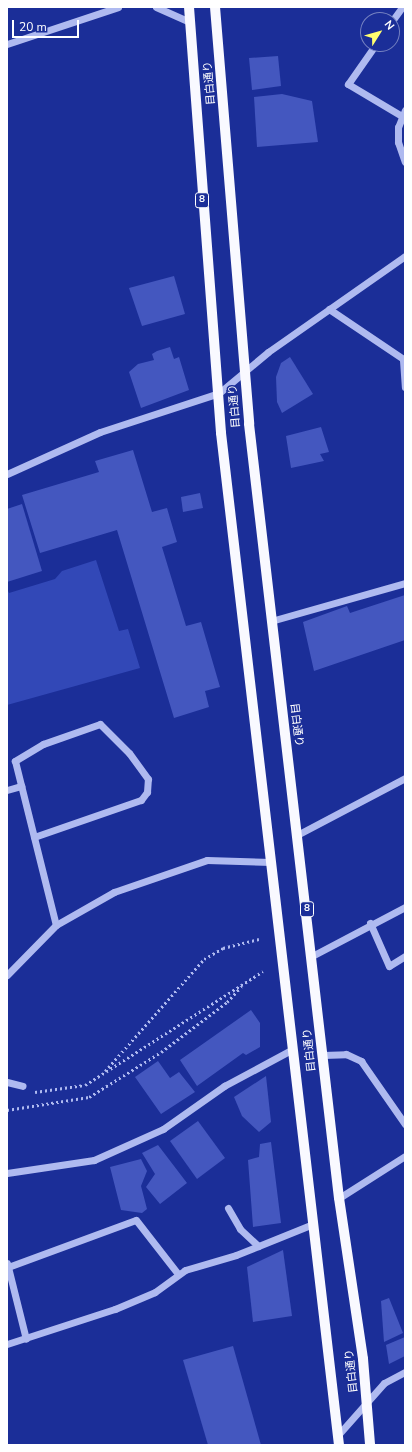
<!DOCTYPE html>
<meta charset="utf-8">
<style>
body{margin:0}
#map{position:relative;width:412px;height:1452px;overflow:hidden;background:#1b2e98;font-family:"Nunito Sans","Noto Sans JP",sans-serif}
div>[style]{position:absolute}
.green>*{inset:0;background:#3248b7}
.building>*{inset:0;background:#4457bf}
.path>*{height:2.5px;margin-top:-1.25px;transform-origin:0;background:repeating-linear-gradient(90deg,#afbaf0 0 2px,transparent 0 5px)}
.minor>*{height:7px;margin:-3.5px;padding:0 3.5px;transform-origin:3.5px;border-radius:3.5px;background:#afbaf0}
.major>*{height:10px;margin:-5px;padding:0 5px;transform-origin:5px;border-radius:5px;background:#f9f9ff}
span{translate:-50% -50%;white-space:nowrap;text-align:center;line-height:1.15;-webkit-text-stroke:3px #1b2e98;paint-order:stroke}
.shield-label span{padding:1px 3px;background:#1b2e98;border:1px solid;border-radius:3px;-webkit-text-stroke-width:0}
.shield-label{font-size:10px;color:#fff;font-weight:700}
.street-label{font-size:11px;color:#fff}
.frame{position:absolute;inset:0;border:8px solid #fff;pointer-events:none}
.north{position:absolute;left:360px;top:12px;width:40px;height:40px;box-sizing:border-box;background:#1b2e98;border:1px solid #7682c1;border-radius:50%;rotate:53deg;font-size:11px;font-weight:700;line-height:16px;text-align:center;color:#fff}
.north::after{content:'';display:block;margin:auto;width:14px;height:18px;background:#fffe6f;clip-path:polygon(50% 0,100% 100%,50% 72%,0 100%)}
.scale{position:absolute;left:12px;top:20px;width:67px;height:18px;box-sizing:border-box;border:2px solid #fff;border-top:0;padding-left:5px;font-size:12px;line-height:14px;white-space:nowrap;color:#fff;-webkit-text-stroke:3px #1b2e98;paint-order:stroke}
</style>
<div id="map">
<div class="green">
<i style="clip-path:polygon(96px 560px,119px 631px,128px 629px,140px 668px,7px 705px,7px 589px,9px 593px,55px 579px,62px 571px)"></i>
</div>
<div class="building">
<i style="clip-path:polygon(278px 56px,281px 86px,252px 90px,249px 58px)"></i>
<i style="clip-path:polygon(282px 94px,312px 101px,318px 142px,257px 147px,254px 97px)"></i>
<i style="clip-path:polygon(174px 276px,185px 314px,142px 326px,129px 288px)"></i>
<i style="clip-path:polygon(170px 347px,174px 359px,179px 357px,189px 390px,141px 408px,129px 372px,138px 364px,154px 360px,152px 354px,157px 351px)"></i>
<i style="clip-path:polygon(290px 357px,313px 394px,282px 413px,277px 402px,276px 377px,281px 363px)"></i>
<i style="clip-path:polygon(321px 427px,329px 452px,320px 454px,324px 461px,291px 468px,286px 436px)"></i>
<i style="clip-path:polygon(133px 450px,152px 512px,167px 508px,177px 542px,162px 547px,186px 626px,201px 622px,220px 687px,205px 691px,209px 707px,174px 718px,117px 530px,40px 553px,22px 495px,99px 472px,95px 461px)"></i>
<i style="clip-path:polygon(200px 493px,203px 508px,183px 512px,181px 497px)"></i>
<i style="clip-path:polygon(22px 504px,42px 571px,7px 582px,7px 509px)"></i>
<i style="clip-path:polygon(405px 595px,405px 640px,314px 671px,303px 622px,347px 606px,350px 613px)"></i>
<i style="clip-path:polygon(251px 1010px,260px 1023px,260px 1047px,246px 1055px,243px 1053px,197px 1086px,180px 1060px)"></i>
<i style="clip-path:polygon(158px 1061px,170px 1078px,179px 1072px,195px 1092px,161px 1114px,135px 1077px)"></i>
<i style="clip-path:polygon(266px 1076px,271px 1122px,259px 1132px,242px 1116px,234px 1097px)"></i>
<i style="clip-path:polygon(198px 1121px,225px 1158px,197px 1179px,170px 1141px)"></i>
<i style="clip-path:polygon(271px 1142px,281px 1223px,253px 1227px,248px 1160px,259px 1157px,260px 1144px)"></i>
<i style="clip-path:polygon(158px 1145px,187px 1183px,160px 1204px,146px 1187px,155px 1174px,142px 1153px)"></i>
<i style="clip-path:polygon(141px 1159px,147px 1171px,141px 1186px,147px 1209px,142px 1213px,121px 1210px,110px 1167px)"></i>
<i style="clip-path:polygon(283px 1250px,292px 1316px,253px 1322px,247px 1267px)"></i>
<i style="clip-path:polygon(389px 1298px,403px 1333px,384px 1342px,381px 1301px)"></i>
<i style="clip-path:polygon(405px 1337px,405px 1356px,389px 1364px,386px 1345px)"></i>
<i style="clip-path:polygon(233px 1346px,261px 1445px,208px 1445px,183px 1360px)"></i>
</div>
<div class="path">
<i style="left:105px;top:1071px;width:149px;rotate:-48.5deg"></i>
<i style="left:204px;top:959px;width:22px;rotate:-30deg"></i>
<i style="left:223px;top:948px;width:37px;rotate:-14deg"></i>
<i style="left:35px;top:1092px;width:50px;rotate:-8deg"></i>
<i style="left:85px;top:1085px;width:211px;rotate:-32.6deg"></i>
<i style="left:7px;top:1110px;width:83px;rotate:-9deg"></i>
<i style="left:89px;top:1097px;width:85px;rotate:-32deg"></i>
<i style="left:161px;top:1052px;width:83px;rotate:-37.1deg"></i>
<i style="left:227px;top:1002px;width:21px;rotate:-47deg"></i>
</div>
<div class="minor">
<i style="left:156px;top:7px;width:37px;rotate:24deg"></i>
<i style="left:392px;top:21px;width:17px;rotate:-54deg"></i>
<i style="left:7px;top:44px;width:117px;rotate:-18.4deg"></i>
<i style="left:376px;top:44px;width:49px;rotate:125deg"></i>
<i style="left:348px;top:84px;width:63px;rotate:30.7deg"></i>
<i style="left:405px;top:110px;width:18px;rotate:112deg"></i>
<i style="left:398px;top:127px;width:15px;rotate:90deg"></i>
<i style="left:398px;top:142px;width:21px;rotate:71deg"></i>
<i style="left:329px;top:309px;width:92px;rotate:33.9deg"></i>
<i style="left:403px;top:360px;width:27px;rotate:86deg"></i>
<i style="left:7px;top:474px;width:102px;rotate:-24.3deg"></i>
<i style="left:100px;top:432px;width:125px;rotate:-18.1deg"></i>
<i style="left:219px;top:393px;width:64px;rotate:-39.9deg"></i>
<i style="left:268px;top:352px;width:167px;rotate:-35deg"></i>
<i style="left:271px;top:621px;width:139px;rotate:-15.8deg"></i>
<i style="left:7px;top:790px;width:15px;rotate:-16deg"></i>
<i style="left:297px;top:835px;width:122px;rotate:-27.8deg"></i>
<i style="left:34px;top:837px;width:113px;rotate:-19.1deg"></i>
<i style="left:141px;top:800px;width:10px;rotate:-53deg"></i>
<i style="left:147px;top:792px;width:13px;rotate:-86deg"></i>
<i style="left:148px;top:779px;width:32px;rotate:-126deg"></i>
<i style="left:129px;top:753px;width:41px;rotate:-135deg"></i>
<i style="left:100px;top:724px;width:60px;rotate:160.7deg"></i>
<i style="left:43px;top:744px;width:33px;rotate:149deg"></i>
<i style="left:15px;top:761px;width:169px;rotate:76deg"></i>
<i style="left:370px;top:923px;width:47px;rotate:66.2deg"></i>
<i style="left:389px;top:966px;width:19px;rotate:-32deg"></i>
<i style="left:312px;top:956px;width:105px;rotate:-27.8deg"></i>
<i style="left:7px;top:975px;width:70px;rotate:-45.6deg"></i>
<i style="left:56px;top:925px;width:67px;rotate:-29.6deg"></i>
<i style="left:114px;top:892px;width:98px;rotate:-19deg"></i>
<i style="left:207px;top:860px;width:64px;rotate:1.8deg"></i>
<i style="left:323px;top:1055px;width:23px;rotate:-2deg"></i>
<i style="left:346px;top:1054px;width:17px;rotate:25deg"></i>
<i style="left:361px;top:1061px;width:77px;rotate:55.1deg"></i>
<i style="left:7px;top:1082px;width:16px;rotate:14deg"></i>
<i style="left:7px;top:1173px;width:88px;rotate:-8.5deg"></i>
<i style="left:94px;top:1160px;width:76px;rotate:-24.2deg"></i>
<i style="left:163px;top:1129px;width:75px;rotate:-35.2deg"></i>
<i style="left:224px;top:1086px;width:78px;rotate:-28.2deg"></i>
<i style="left:339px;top:1198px;width:78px;rotate:-32.5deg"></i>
<i style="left:228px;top:1208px;width:24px;rotate:60deg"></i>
<i style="left:240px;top:1229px;width:25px;rotate:43deg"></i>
<i style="left:7px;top:1263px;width:78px;rotate:76deg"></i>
<i style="left:8px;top:1267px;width:136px;rotate:-20.2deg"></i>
<i style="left:136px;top:1220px;width:68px;rotate:52.1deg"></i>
<i style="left:7px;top:1344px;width:114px;rotate:-18deg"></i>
<i style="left:115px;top:1309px;width:43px;rotate:-23deg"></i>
<i style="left:155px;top:1292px;width:37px;rotate:-36deg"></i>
<i style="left:185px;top:1270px;width:53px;rotate:-16.4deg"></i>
<i style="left:236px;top:1255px;width:83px;rotate:-21.9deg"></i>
<i style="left:338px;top:1435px;width:69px;rotate:-48.5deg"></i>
<i style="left:384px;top:1383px;width:24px;rotate:-28deg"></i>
</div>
<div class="major">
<i style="left:189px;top:7px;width:427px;rotate:85.7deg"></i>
<i style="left:221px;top:433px;width:1019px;rotate:83.35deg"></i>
<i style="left:215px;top:7px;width:418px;rotate:85.3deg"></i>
<i style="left:249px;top:424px;width:779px;rotate:83.37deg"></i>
<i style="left:339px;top:1198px;width:163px;rotate:81.5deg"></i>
<i style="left:363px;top:1359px;width:86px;rotate:85.3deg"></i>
</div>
<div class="shield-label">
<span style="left:202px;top:200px">8</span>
<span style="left:307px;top:909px">8</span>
</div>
<div class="street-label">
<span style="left:210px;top:83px;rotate:-95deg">目白通り</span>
<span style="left:235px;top:406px;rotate:-95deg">目白通り</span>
<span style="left:296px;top:725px;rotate:83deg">目白通り</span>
<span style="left:310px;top:1050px;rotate:-96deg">目白通り</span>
<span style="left:352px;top:1371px;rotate:-96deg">目白通り</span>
</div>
<div class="frame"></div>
<div class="north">N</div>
<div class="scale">20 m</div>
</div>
